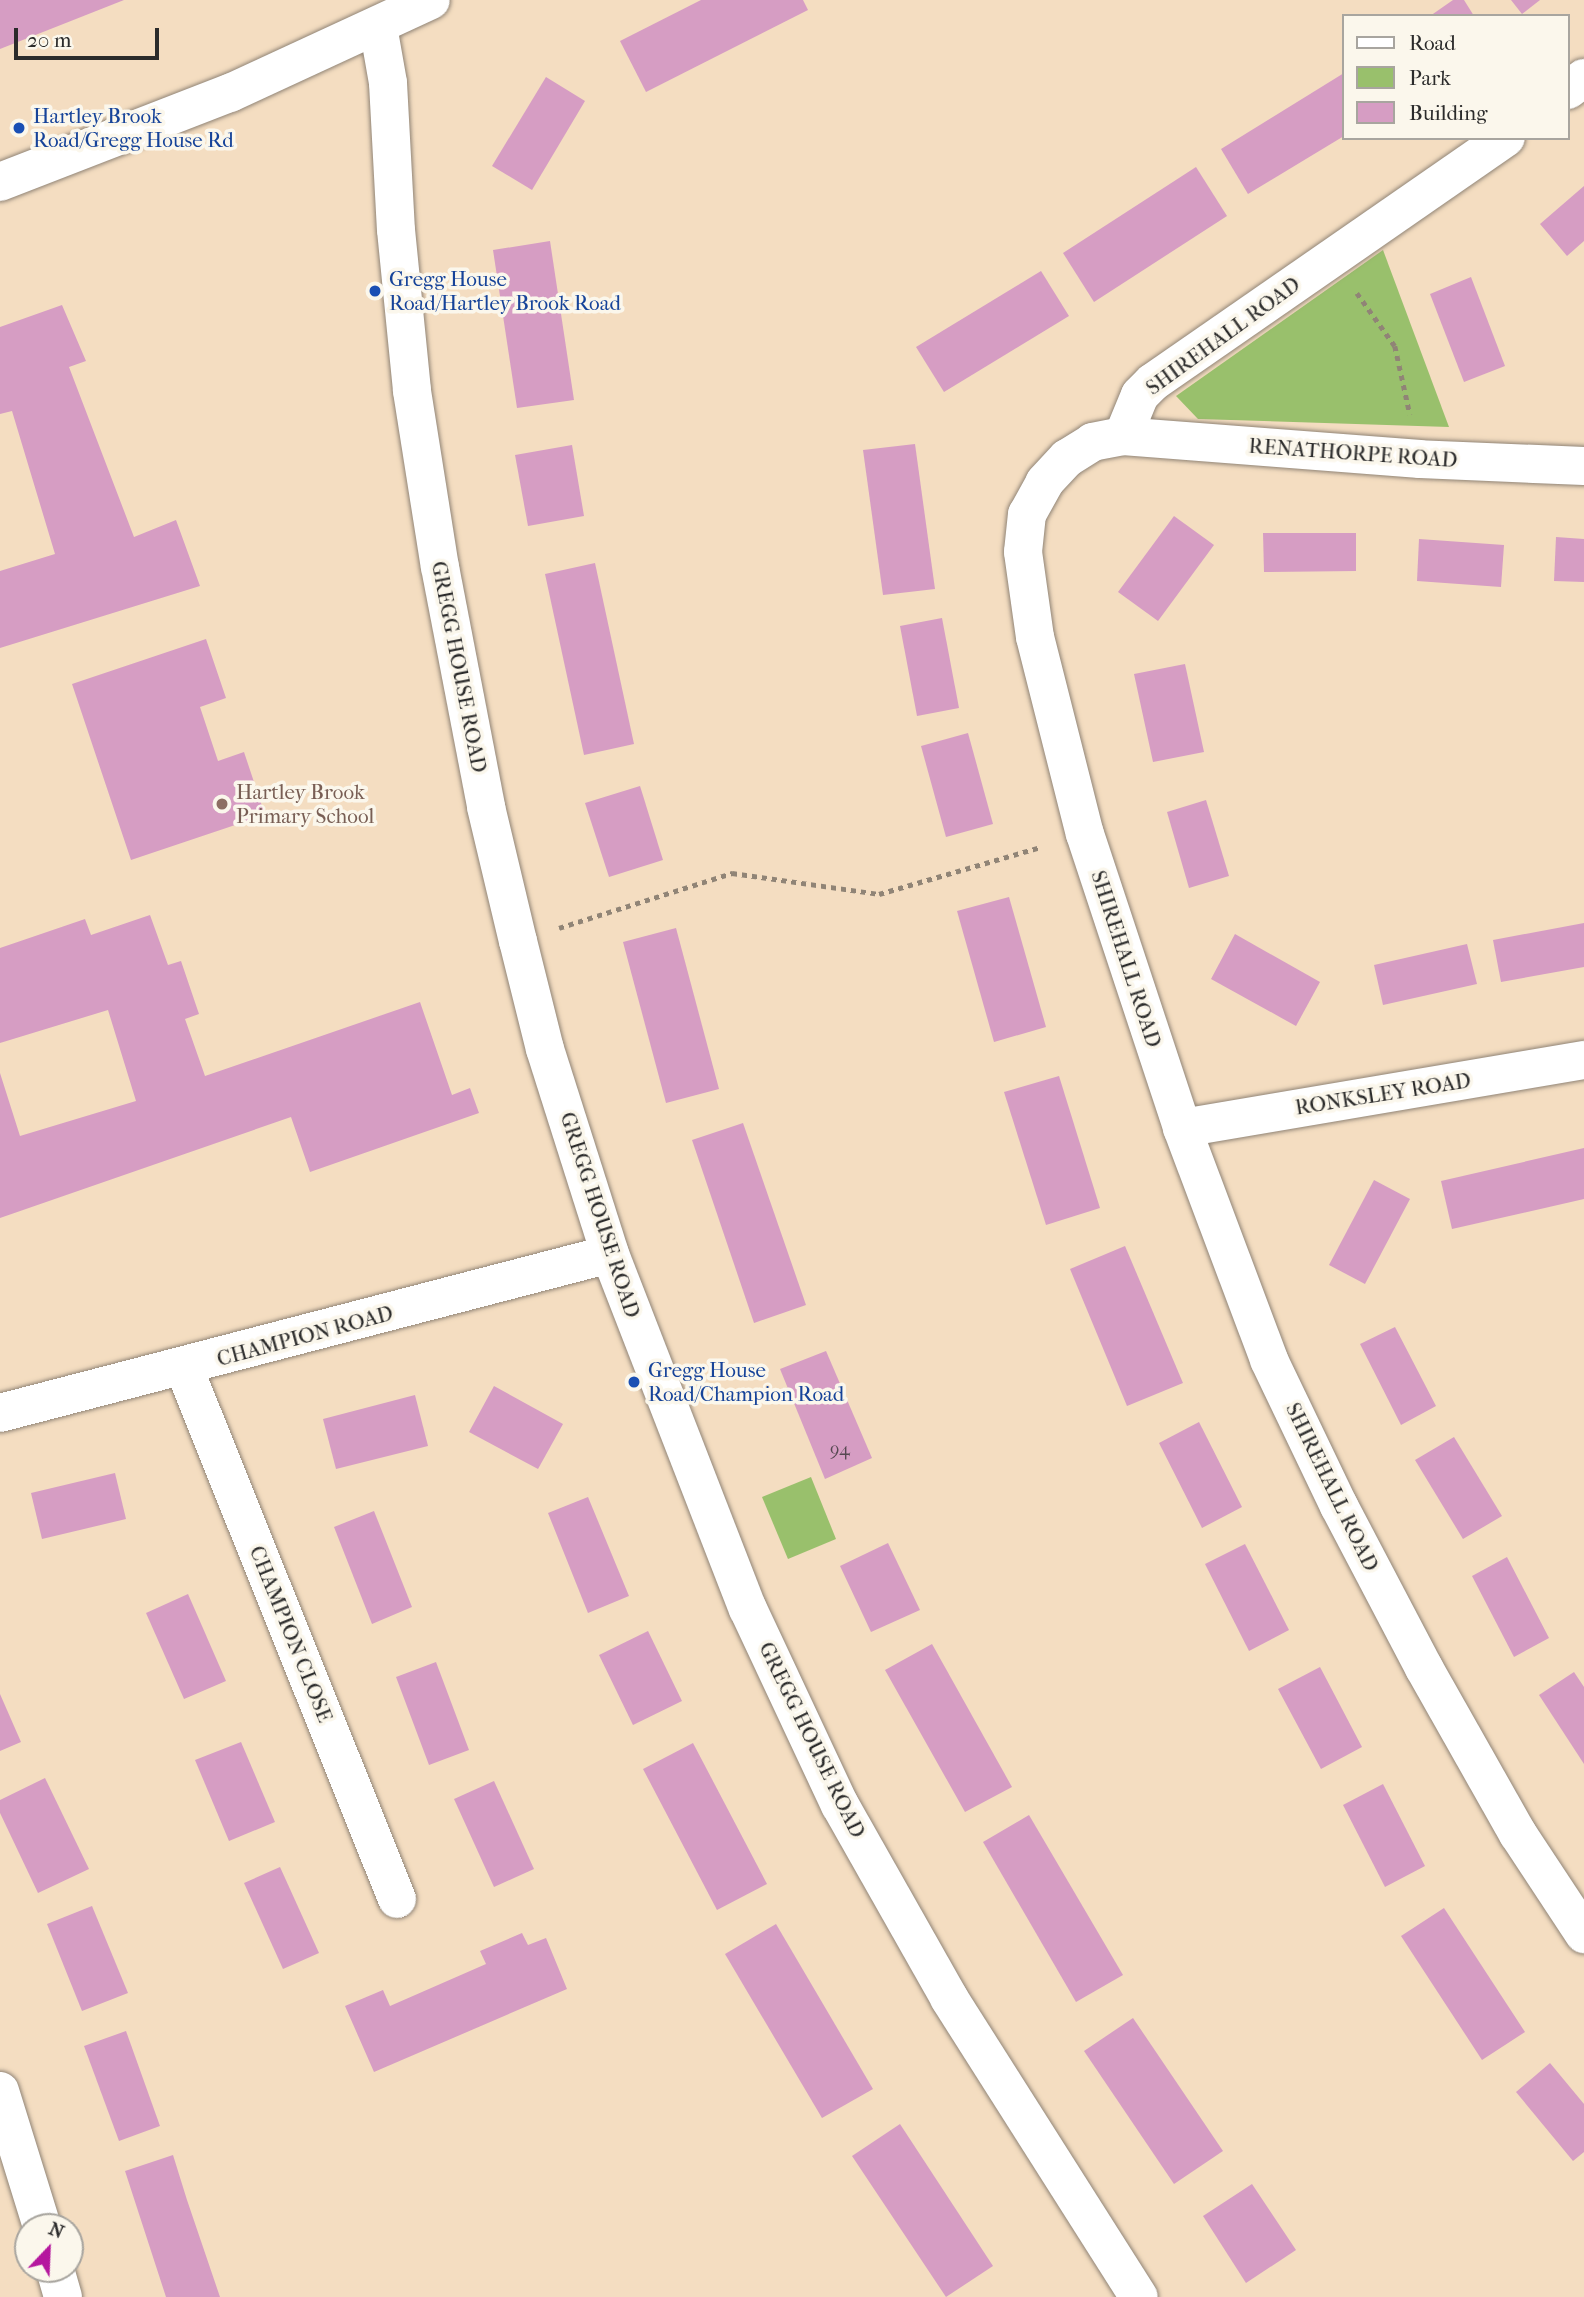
<!DOCTYPE html>
<style>
body{margin:0}
#map{position:relative;width:1584px;height:2297px;overflow:hidden;background:#f4ddc1;font-family:"IM FELL French Canon",serif}
div>[style]{position:absolute}
.green>*{inset:0;background:#99c06c}
.building>*{inset:0;background:#d69dc3}
.path>*{height:4.5px;margin-top:-2.25px;transform-origin:0;background:repeating-linear-gradient(90deg,#908476 0 5px,transparent 0 10px)}
.roads{filter:drop-shadow(0 0 2px #908476) drop-shadow(0 0 2px #908476)}
.minor>*{height:38px;margin:-19px;padding:0 19px;transform-origin:19px;border-radius:19px;background:#fff}
.tertiary>*{height:38px;margin:-19px;padding:0 19px;transform-origin:19px;border-radius:19px;background:#fff}
.dots>*{width:19px;height:19px;translate:-50% -50%;box-sizing:border-box;border:4px solid #fbf7ec;border-radius:50%}
span{translate:-50% -50%;white-space:nowrap;text-align:center;line-height:1.15;-webkit-text-stroke:7px #fbf7ec;paint-order:stroke}
.number-label{font-size:18px;color:#564851}
.number-label span{-webkit-text-stroke-width:0}
.transit-label{font-size:21px;color:#164399}
.left{translate:0 -50%;text-align:left}
.street-label{font-size:21px;color:#2b2b2b}
.education-label{font-size:21px;color:#785e54}
.legend{position:absolute;left:1342px;top:14px;width:228px;height:126px;box-sizing:border-box;background:#fbf7ec;border:2px solid #a8a59f;margin:0;padding:9px 12px;list-style:none;font-size:21px;color:#2b2b2b}
.legend li{display:flex;align-items:center;gap:14px;height:35px}
.legend b{width:35px;border:2px solid #a8a59f}
.north{position:absolute;left:14px;top:2213px;width:70px;height:70px;box-sizing:border-box;background:#fbf7ec;border:2px solid #a8a59f;border-radius:50%;rotate:23deg;font-size:19px;font-weight:700;line-height:28px;text-align:center;color:#2b2b2b}
.north::after{content:'';display:block;margin:auto;width:24px;height:32px;background:#b5179e;clip-path:polygon(50% 0,100% 100%,50% 72%,0 100%)}
.scale{position:absolute;left:14px;top:28px;width:145px;height:32px;box-sizing:border-box;border:4px solid #2b2b2b;border-top:0;padding-left:9px;font-size:21px;line-height:24px;white-space:nowrap;color:#2b2b2b;-webkit-text-stroke:5px #fbf7ec;paint-order:stroke}
</style>
<div id="map">
<div class="green">
<i style="clip-path:polygon(1383px 250px,1449px 427px,1198px 419px,1176px 396px)"></i>
<i style="clip-path:polygon(811px 1477px,836px 1539px,788px 1559px,762px 1497px)"></i>
</div>
<div class="building">
<i style="clip-path:polygon(0 0,124px 0,0 49px)"></i>
<i style="clip-path:polygon(701px 0,803px 0,808px 10px,646px 92px,620px 41px)"></i>
<i style="clip-path:polygon(1453px 0,1464px 0,1474px 16px,1430px 16px)"></i>
<i style="clip-path:polygon(1511px 0,1540px 0,1522px 14px)"></i>
<i style="clip-path:polygon(1344px 73px,1344px 136px,1248px 194px,1221px 149px)"></i>
<i style="clip-path:polygon(546px 77px,585px 101px,532px 190px,492px 166px)"></i>
<i style="clip-path:polygon(1196px 167px,1227px 216px,1094px 302px,1063px 253px)"></i>
<i style="clip-path:polygon(1584px 186px,1584px 241px,1567px 256px,1540px 224px)"></i>
<i style="clip-path:polygon(550px 241px,574px 400px,517px 408px,493px 250px)"></i>
<i style="clip-path:polygon(1041px 271px,1069px 316px,944px 392px,916px 347px)"></i>
<i style="clip-path:polygon(1471px 277px,1505px 366px,1464px 382px,1430px 294px)"></i>
<i style="clip-path:polygon(62px 305px,86px 361px,69px 367px,134px 537px,176px 520px,200px 586px,0 648px,0 571px,55px 554px,12px 411px,0 414px,0 327px)"></i>
<i style="clip-path:polygon(915px 444px,935px 589px,883px 595px,863px 450px)"></i>
<i style="clip-path:polygon(572px 445px,584px 516px,528px 526px,515px 455px)"></i>
<i style="clip-path:polygon(1174px 516px,1214px 545px,1158px 621px,1118px 592px)"></i>
<i style="clip-path:polygon(1263px 533px,1356px 533px,1356px 571px,1264px 572px)"></i>
<i style="clip-path:polygon(1556px 537px,1584px 539px,1584px 582px,1554px 581px)"></i>
<i style="clip-path:polygon(1419px 539px,1504px 545px,1501px 587px,1417px 581px)"></i>
<i style="clip-path:polygon(595px 563px,634px 744px,584px 755px,545px 574px)"></i>
<i style="clip-path:polygon(942px 618px,959px 708px,917px 716px,900px 626px)"></i>
<i style="clip-path:polygon(206px 639px,226px 698px,200px 707px,218px 761px,244px 752px,265px 815px,131px 860px,72px 684px)"></i>
<i style="clip-path:polygon(1185px 664px,1204px 752px,1153px 762px,1134px 674px)"></i>
<i style="clip-path:polygon(968px 733px,993px 824px,946px 837px,921px 746px)"></i>
<i style="clip-path:polygon(640px 786px,663px 860px,609px 877px,585px 803px)"></i>
<i style="clip-path:polygon(1206px 800px,1229px 876px,1189px 888px,1167px 812px)"></i>
<i style="clip-path:polygon(1009px 897px,1046px 1027px,994px 1042px,957px 911px)"></i>
<i style="clip-path:polygon(150px 915px,168px 965px,181px 961px,199px 1014px,185px 1019px,205px 1076px,420px 1002px,452px 1095px,470px 1088px,479px 1113px,310px 1172px,291px 1117px,0 1218px,0 1073px,20px 1136px,136px 1101px,108px 1010px,0 1043px,0 948px,85px 919px,91px 935px)"></i>
<i style="clip-path:polygon(1584px 923px,1584px 967px,1501px 982px,1493px 940px)"></i>
<i style="clip-path:polygon(676px 928px,719px 1089px,666px 1103px,623px 942px)"></i>
<i style="clip-path:polygon(1235px 934px,1320px 982px,1296px 1026px,1211px 979px)"></i>
<i style="clip-path:polygon(1467px 944px,1477px 984px,1383px 1005px,1374px 965px)"></i>
<i style="clip-path:polygon(1059px 1076px,1100px 1208px,1046px 1225px,1004px 1092px)"></i>
<i style="clip-path:polygon(743px 1123px,806px 1305px,754px 1323px,692px 1140px)"></i>
<i style="clip-path:polygon(1584px 1148px,1584px 1199px,1452px 1229px,1441px 1181px)"></i>
<i style="clip-path:polygon(1374px 1180px,1410px 1199px,1365px 1284px,1329px 1265px)"></i>
<i style="clip-path:polygon(1125px 1246px,1183px 1383px,1127px 1406px,1070px 1269px)"></i>
<i style="clip-path:polygon(1395px 1327px,1436px 1406px,1401px 1425px,1360px 1344px)"></i>
<i style="clip-path:polygon(826px 1351px,872px 1458px,825px 1479px,780px 1369px)"></i>
<i style="clip-path:polygon(494px 1386px,563px 1424px,538px 1469px,469px 1432px)"></i>
<i style="clip-path:polygon(415px 1395px,428px 1446px,336px 1469px,323px 1419px)"></i>
<i style="clip-path:polygon(1199px 1422px,1242px 1507px,1202px 1528px,1159px 1443px)"></i>
<i style="clip-path:polygon(1454px 1437px,1502px 1516px,1463px 1539px,1415px 1460px)"></i>
<i style="clip-path:polygon(115px 1473px,126px 1519px,42px 1539px,31px 1493px)"></i>
<i style="clip-path:polygon(588px 1497px,629px 1596px,588px 1613px,548px 1513px)"></i>
<i style="clip-path:polygon(374px 1511px,412px 1607px,372px 1624px,334px 1527px)"></i>
<i style="clip-path:polygon(888px 1543px,920px 1610px,871px 1632px,840px 1566px)"></i>
<i style="clip-path:polygon(1245px 1544px,1289px 1630px,1249px 1651px,1205px 1564px)"></i>
<i style="clip-path:polygon(1507px 1557px,1549px 1638px,1514px 1657px,1472px 1576px)"></i>
<i style="clip-path:polygon(188px 1594px,226px 1681px,184px 1699px,146px 1613px)"></i>
<i style="clip-path:polygon(648px 1631px,682px 1701px,633px 1725px,599px 1655px)"></i>
<i style="clip-path:polygon(932px 1644px,1012px 1787px,965px 1812px,885px 1670px)"></i>
<i style="clip-path:polygon(436px 1662px,469px 1750px,429px 1765px,396px 1677px)"></i>
<i style="clip-path:polygon(1320px 1667px,1362px 1747px,1321px 1769px,1278px 1689px)"></i>
<i style="clip-path:polygon(1574px 1672px,1584px 1687px,1584px 1764px,1539px 1695px)"></i>
<i style="clip-path:polygon(0 1694px,21px 1742px,0 1751px)"></i>
<i style="clip-path:polygon(241px 1742px,275px 1822px,229px 1841px,195px 1760px)"></i>
<i style="clip-path:polygon(693px 1743px,767px 1884px,717px 1910px,643px 1769px)"></i>
<i style="clip-path:polygon(45px 1778px,89px 1869px,38px 1893px,0 1813px,0 1800px)"></i>
<i style="clip-path:polygon(494px 1781px,534px 1869px,494px 1887px,454px 1799px)"></i>
<i style="clip-path:polygon(1383px 1784px,1425px 1866px,1385px 1887px,1343px 1805px)"></i>
<i style="clip-path:polygon(1029px 1815px,1123px 1975px,1076px 2002px,983px 1842px)"></i>
<i style="clip-path:polygon(280px 1867px,319px 1953px,283px 1969px,244px 1883px)"></i>
<i style="clip-path:polygon(92px 1906px,128px 1993px,82px 2011px,47px 1924px)"></i>
<i style="clip-path:polygon(1444px 1908px,1525px 2032px,1482px 2060px,1401px 1936px)"></i>
<i style="clip-path:polygon(776px 1924px,873px 2089px,822px 2118px,725px 1954px)"></i>
<i style="clip-path:polygon(522px 1933px,528px 1945px,546px 1938px,567px 1989px,374px 2072px,345px 2006px,383px 1990px,390px 2006px,486px 1964px,480px 1951px)"></i>
<i style="clip-path:polygon(1133px 2018px,1223px 2151px,1174px 2184px,1084px 2051px)"></i>
<i style="clip-path:polygon(126px 2031px,160px 2126px,119px 2141px,84px 2046px)"></i>
<i style="clip-path:polygon(1550px 2063px,1584px 2104px,1584px 2152px,1573px 2161px,1516px 2092px)"></i>
<i style="clip-path:polygon(900px 2124px,993px 2266px,946px 2297px,852px 2156px)"></i>
<i style="clip-path:polygon(173px 2155px,187px 2200px,220px 2297px,166px 2297px,125px 2171px)"></i>
<i style="clip-path:polygon(1252px 2184px,1296px 2250px,1246px 2283px,1203px 2216px)"></i>
</div>
<div class="path">
<i style="left:1357px;top:293px;width:65px;rotate:54.4deg"></i>
<i style="left:1395px;top:346px;width:70px;rotate:77.6deg"></i>
<i style="left:559px;top:928px;width:182px;rotate:-17.6deg"></i>
<i style="left:732px;top:873px;width:148px;rotate:8.1deg"></i>
<i style="left:879px;top:894px;width:169px;rotate:-16.2deg"></i>
</div>
<div class="roads">
<div class="minor">
<i style="left:378px;top:26px;width:58px;rotate:80deg"></i>
<i style="left:388px;top:83px;width:147px;rotate:86.9deg"></i>
<i style="left:396px;top:230px;width:162px;rotate:84.3deg"></i>
<i style="left:412px;top:391px;width:178px;rotate:81deg"></i>
<i style="left:440px;top:567px;width:244px;rotate:79.1deg"></i>
<i style="left:486px;top:807px;width:138px;rotate:76.6deg"></i>
<i style="left:518px;top:941px;width:111px;rotate:76deg"></i>
<i style="left:545px;top:1049px;width:215px;rotate:72.4deg"></i>
<i style="left:610px;top:1254px;width:381px;rotate:68.8deg"></i>
<i style="left:748px;top:1609px;width:217px;rotate:64.9deg"></i>
<i style="left:840px;top:1805px;width:222px;rotate:60.5deg"></i>
<i style="left:949px;top:1998px;width:354px;rotate:57.6deg"></i>
<i style="left:1568px;top:90px;width:20px;rotate:-37deg"></i>
<i style="left:1123px;top:436px;width:44px;rotate:-67.5deg"></i>
<i style="left:1140px;top:395px;width:18px;rotate:-45deg"></i>
<i style="left:1153px;top:382px;width:429px;rotate:-34.7deg"></i>
<i style="left:1584px;top:466px;width:164px;rotate:-177.6deg"></i>
<i style="left:1420px;top:459px;width:298px;rotate:-175.6deg"></i>
<i style="left:1123px;top:436px;width:31px;rotate:169deg"></i>
<i style="left:1093px;top:442px;width:31px;rotate:148deg"></i>
<i style="left:1067px;top:458px;width:33px;rotate:133deg"></i>
<i style="left:1045px;top:482px;width:37px;rotate:119deg"></i>
<i style="left:1027px;top:514px;width:38px;rotate:96deg"></i>
<i style="left:1023px;top:552px;width:86px;rotate:82deg"></i>
<i style="left:1035px;top:637px;width:203px;rotate:75.8deg"></i>
<i style="left:1085px;top:834px;width:310px;rotate:71.7deg"></i>
<i style="left:1182px;top:1128px;width:248px;rotate:69.4deg"></i>
<i style="left:1269px;top:1360px;width:162px;rotate:64.4deg"></i>
<i style="left:1339px;top:1506px;width:183px;rotate:62.3deg"></i>
<i style="left:1424px;top:1668px;width:191px;rotate:60.5deg"></i>
<i style="left:1518px;top:1834px;width:120px;rotate:56.6deg"></i>
<i style="left:1182px;top:1128px;width:408px;rotate:-9.6deg"></i>
<i style="left:184px;top:1368px;width:572px;rotate:68.14deg"></i>
<i style="left:0;top:1413px;width:630px;rotate:-14.61deg"></i>
<i style="left:0;top:2091px;width:142px;rotate:72.8deg"></i>
<i style="left:55px;top:2269px;width:29px;rotate:74deg"></i>
</div>
<div class="tertiary">
<i style="left:0;top:182px;width:247px;rotate:-21.2deg"></i>
<i style="left:230px;top:93px;width:221px;rotate:-24.8deg"></i>
</div>
</div>
<div class="dots">
<i style="left:19px;top:128px;background:#1a4fb4"></i>
<i style="left:375px;top:291px;background:#1a4fb4"></i>
<i style="left:222px;top:804px;background:#8d6e63"></i>
<i style="left:634px;top:1382px;background:#1a4fb4"></i>
</div>
<div class="number-label">
<span style="left:840px;top:1450px">94</span>
</div>
<div class="transit-label">
<span class="left" style="left:33px;top:128px">Hartley Brook<br>Road/Gregg House Rd</span>
<span class="left" style="left:389px;top:291px">Gregg House<br>Road/Hartley Brook Road</span>
<span class="left" style="left:648px;top:1382px">Gregg House<br>Road/Champion Road</span>
</div>
<div class="street-label">
<span style="left:1223px;top:336px;rotate:-36deg">SHIREHALL ROAD</span>
<span style="left:1353px;top:453px;rotate:4deg">RENATHORPE ROAD</span>
<span style="left:459px;top:667px;rotate:79deg">GREGG HOUSE ROAD</span>
<span style="left:1126px;top:959px;rotate:72deg">SHIREHALL ROAD</span>
<span style="left:1383px;top:1094px;rotate:-9deg">RONKSLEY ROAD</span>
<span style="left:600px;top:1215px;rotate:72deg">GREGG HOUSE ROAD</span>
<span style="left:305px;top:1336px;rotate:-15deg">CHAMPION ROAD</span>
<span style="left:1332px;top:1487px;rotate:64deg">SHIREHALL ROAD</span>
<span style="left:291px;top:1634px;rotate:68deg">CHAMPION CLOSE</span>
<span style="left:812px;top:1740px;rotate:64deg">GREGG HOUSE ROAD</span>
</div>
<div class="education-label">
<span class="left" style="left:236px;top:804px">Hartley Brook<br>Primary School</span>
</div>
<ul class="legend">
<li><b style="height:9px;background:#fff"></b>Road</li>
<li><b style="height:19px;background:#99c06c"></b>Park</li>
<li><b style="height:19px;background:#d69dc3"></b>Building</li>
</ul>
<div class="north">N</div>
<div class="scale">20 m</div>
</div>
